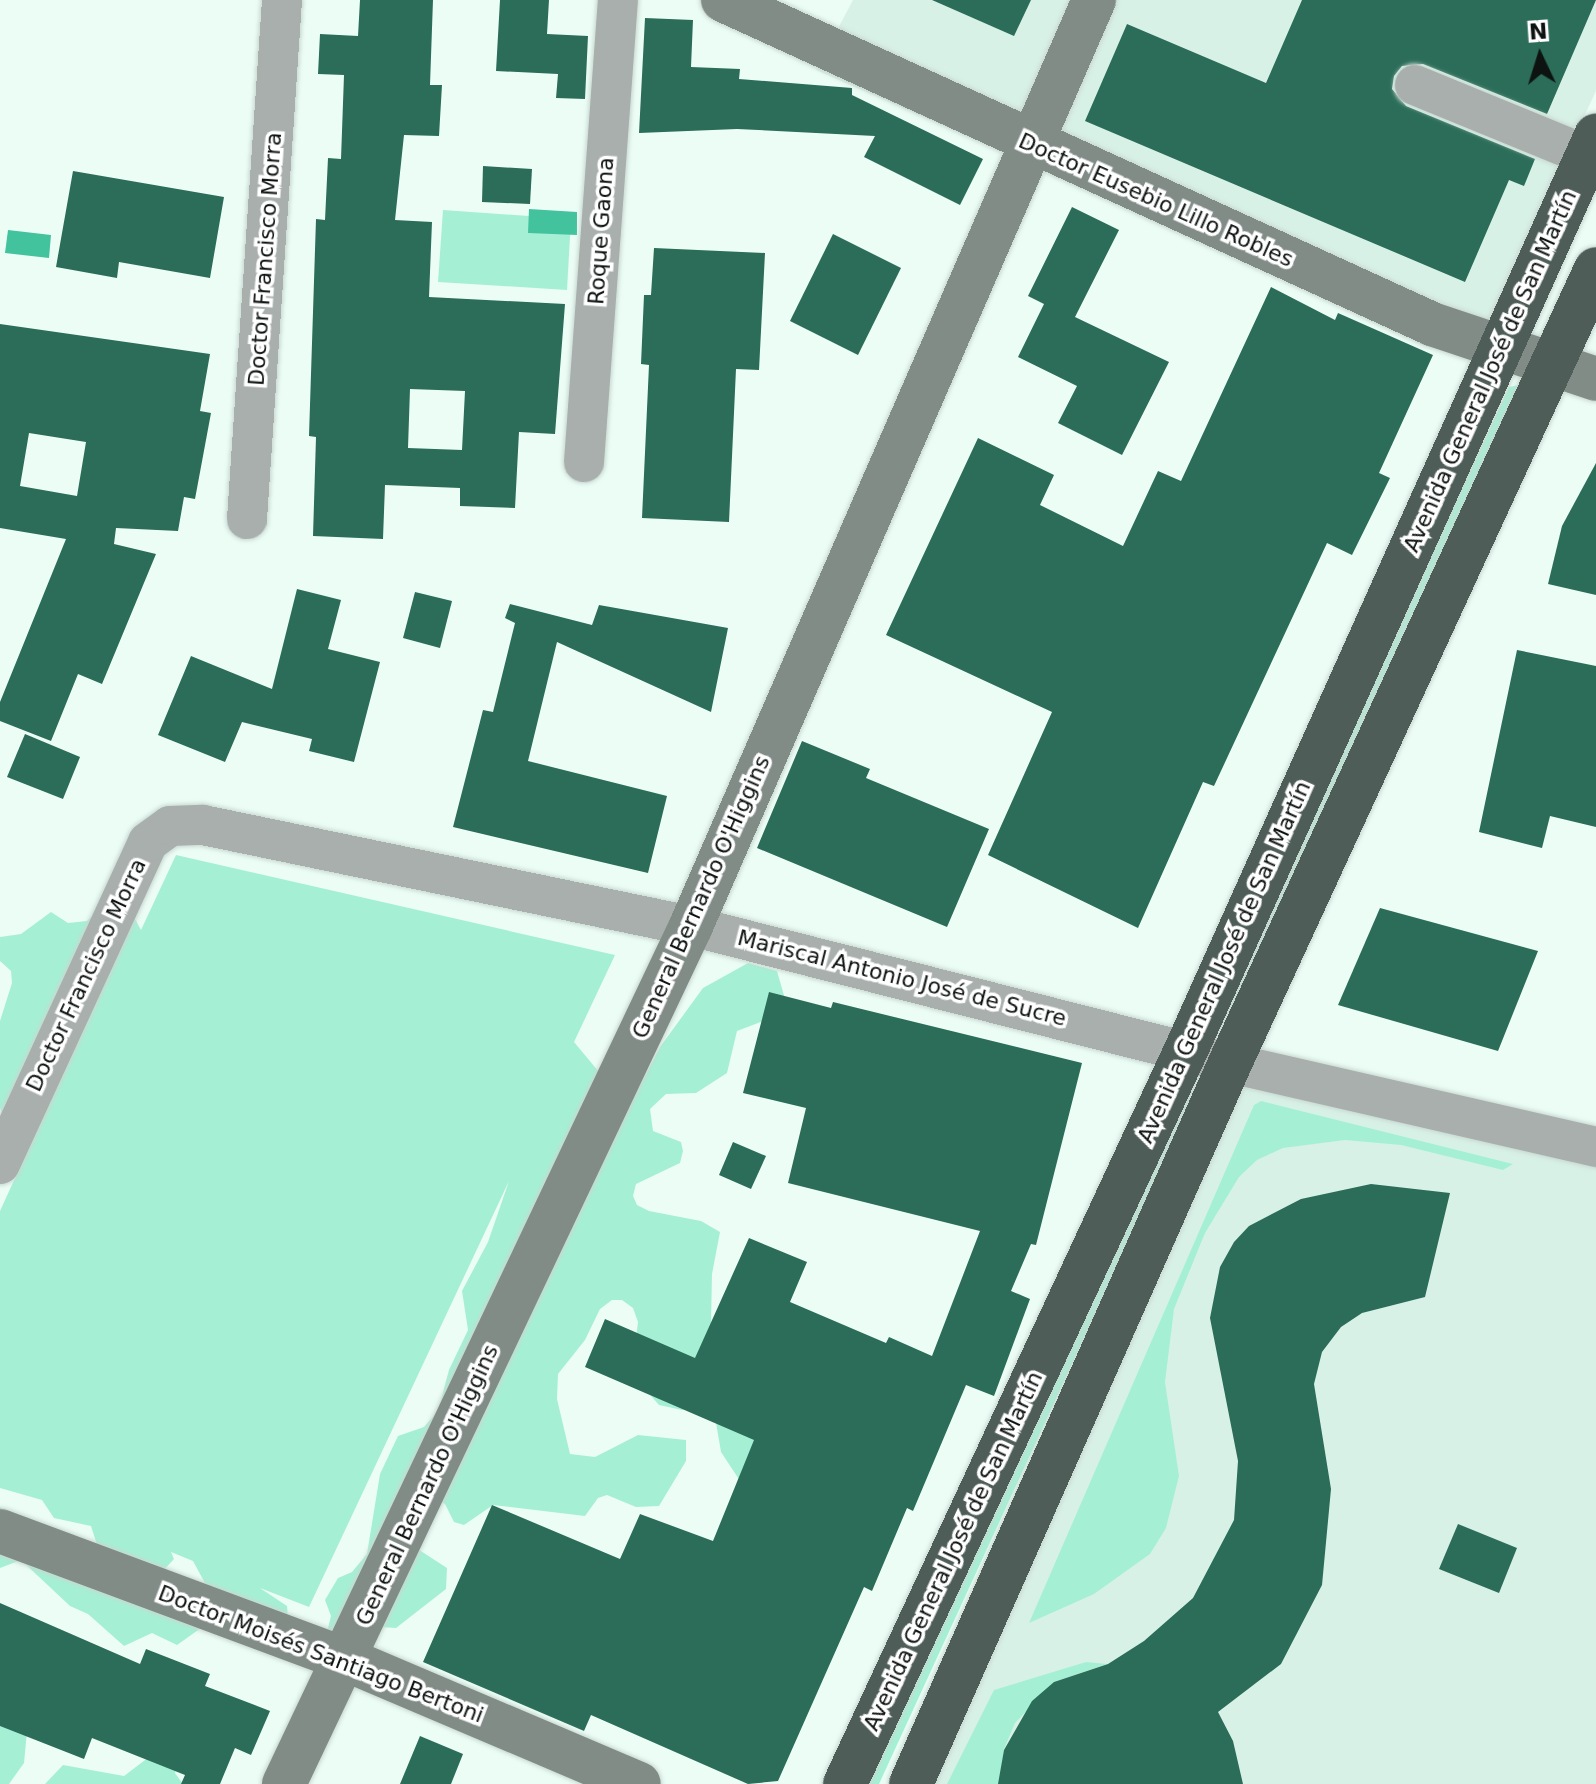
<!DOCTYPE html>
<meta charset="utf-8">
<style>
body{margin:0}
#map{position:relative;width:1596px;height:1784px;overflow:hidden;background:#ecfdf6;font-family:"DejaVu Sans",sans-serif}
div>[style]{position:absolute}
.built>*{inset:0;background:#d8f1e7}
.green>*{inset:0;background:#a5f0d5}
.water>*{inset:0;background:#42c39d}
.building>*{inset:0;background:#2b6d59}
.roads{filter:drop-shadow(0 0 2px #c8d8d1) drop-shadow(0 0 2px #c8d8d1)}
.street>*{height:40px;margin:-20px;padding:0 20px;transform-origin:20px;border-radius:20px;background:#a8afac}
.secondary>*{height:44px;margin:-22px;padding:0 22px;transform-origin:22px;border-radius:22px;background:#818c87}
.highway>*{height:44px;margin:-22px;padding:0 22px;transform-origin:22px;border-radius:22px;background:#4e5d57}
span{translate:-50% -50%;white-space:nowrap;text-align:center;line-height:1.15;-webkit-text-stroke:7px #fff;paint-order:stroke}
.street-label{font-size:22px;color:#0d1310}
.north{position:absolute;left:1500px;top:16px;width:80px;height:80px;-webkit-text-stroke:6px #fff;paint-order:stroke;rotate:356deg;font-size:22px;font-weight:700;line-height:32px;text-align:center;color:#0d1310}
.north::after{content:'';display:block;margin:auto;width:28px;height:36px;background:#0d1310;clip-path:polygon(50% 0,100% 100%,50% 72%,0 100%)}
</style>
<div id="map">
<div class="built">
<i style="clip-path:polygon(853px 0,1596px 0,1596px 91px,1473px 355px,816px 70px)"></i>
<i style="clip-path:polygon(1246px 1085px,1596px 1161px,1596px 1784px,929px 1784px,1239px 1088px)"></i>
</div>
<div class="green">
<i style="clip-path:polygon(443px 210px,571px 219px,567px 290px,438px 282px)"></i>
<i style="clip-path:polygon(1519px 385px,1230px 1016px,1223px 1015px,1221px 1009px,1509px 387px)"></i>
<i style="clip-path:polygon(176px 855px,615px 955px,574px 1042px,604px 1078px,623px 1118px,660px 1047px,703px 988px,748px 963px,777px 971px,785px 999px,774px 1017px,737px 1031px,727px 1073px,696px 1093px,666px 1094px,650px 1109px,653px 1131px,681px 1142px,683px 1151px,680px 1163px,636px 1184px,633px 1196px,637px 1205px,649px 1211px,701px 1221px,720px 1232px,712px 1274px,711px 1323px,772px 1354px,746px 1490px,721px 1452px,713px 1405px,682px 1410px,659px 1405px,632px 1374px,638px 1322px,633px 1308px,622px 1300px,612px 1300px,600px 1309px,585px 1340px,558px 1374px,557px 1399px,570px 1454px,595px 1457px,638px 1435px,686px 1440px,686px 1461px,659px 1506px,636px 1507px,607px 1495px,598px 1498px,585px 1516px,493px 1505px,464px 1525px,454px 1522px,445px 1504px,431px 1496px,410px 1544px,447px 1568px,446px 1589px,396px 1628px,365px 1626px,327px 1632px,331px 1616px,325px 1600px,338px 1578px,352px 1572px,367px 1554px,380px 1474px,398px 1436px,424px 1427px,438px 1411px,449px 1370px,468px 1330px,462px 1291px,488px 1242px,509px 1181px,309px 1607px,260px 1588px,287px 1606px,288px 1619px,206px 1585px,193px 1561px,171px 1552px,174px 1559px,162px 1572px,98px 1548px,91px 1526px,54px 1518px,42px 1500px,0 1488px,0 1211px,21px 1165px,0 1108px,0 1021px,12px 983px,11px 971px,0 961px,0 937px,21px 934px,51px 912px,68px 923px,87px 921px,109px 900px,126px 902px,141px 930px)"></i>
<i style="clip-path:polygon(1189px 1088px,1195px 1096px,879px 1784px,864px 1784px)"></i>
<i style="clip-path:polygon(1261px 1101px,1513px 1164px,1503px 1170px,1401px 1145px,1345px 1140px,1283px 1148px,1257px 1160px,1239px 1177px,1205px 1233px,1174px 1309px,1165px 1382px,1179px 1476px,1166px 1528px,1150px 1554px,1094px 1594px,1029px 1623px,1254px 1105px)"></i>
<i style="clip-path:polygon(0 1507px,14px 1517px,201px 1628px,177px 1645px,152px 1633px,124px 1646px,88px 1614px,70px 1606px,21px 1560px,0 1568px)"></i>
<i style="clip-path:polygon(1086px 1662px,1107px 1664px,1054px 1682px,1015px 1723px,1004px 1749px,999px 1784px,947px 1784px,994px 1690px)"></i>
<i style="clip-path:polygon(0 1717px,27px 1731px,24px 1763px,9px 1784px,0 1784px)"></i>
<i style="clip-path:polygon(149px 1757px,177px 1763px,175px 1773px,183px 1784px,45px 1784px,63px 1765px,124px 1776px)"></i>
</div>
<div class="water">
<i style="clip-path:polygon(529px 209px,577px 212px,577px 235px,528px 233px)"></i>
<i style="clip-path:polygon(8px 230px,51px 235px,49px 258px,5px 253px)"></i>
</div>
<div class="building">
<i style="clip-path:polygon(evenodd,360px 0,433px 0,430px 85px,442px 85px,439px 136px,404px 135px,395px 220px,432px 222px,429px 297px,565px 304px,555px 434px,519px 432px,515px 508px,460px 506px,460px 488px,385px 485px,383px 539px,313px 536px,316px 437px,309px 436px,316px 219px,325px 220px,328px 158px,341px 159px,344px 75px,318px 74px,320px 34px,358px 36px,360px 0,410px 389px,465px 391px,462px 450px,408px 448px,410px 389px)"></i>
<i style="clip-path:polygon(500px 0,549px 0,547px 34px,588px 36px,585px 99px,556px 98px,558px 74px,496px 71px)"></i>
<i style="clip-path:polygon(932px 0,1031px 0,1014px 36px)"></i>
<i style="clip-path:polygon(1302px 0,1596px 0,1547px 114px,1423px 64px,1402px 66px,1394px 76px,1392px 89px,1406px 106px,1535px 159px,1524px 186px,1509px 180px,1465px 282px,1085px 121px,1127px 24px,1266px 83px)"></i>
<i style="clip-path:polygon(645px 18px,693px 20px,691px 67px,740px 69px,739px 79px,852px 88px,852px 95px,983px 159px,960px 205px,864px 157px,875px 136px,737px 129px,639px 133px)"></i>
<i style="clip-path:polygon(483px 166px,532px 169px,530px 204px,482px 202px)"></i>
<i style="clip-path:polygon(73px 171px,224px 197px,210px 278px,119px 262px,117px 278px,56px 267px)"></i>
<i style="clip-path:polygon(1072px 207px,1119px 230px,1075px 317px,1169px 362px,1122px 455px,1058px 423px,1077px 386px,1018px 357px,1044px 304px,1028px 296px)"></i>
<i style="clip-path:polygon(833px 234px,901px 268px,858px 355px,790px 321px)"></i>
<i style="clip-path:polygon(654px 248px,765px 253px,759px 370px,736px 369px,729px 522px,642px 518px,649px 365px,641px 364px,644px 295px,651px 295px)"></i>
<i style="clip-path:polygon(1271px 287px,1335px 320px,1338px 313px,1433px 355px,1379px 473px,1390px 478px,1352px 555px,1327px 543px,1214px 786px,1203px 782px,1138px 928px,988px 855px,1052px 712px,886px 635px,978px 438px,1054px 475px,1040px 505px,1123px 546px,1158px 471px,1181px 481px)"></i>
<i style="clip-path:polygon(evenodd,0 324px,210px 354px,200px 411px,211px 413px,195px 499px,184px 497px,178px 531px,116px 528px,114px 544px,156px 554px,102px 684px,78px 674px,51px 741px,0 721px,0 702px,66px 539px,0 528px,0 324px,29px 433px,86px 442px,77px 496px,20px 486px,29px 433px)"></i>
<i style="clip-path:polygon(1596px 463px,1596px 595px,1548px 584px,1562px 526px)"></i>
<i style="clip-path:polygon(297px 589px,341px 600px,328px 649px,380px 662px,354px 762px,309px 751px,312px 739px,242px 722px,225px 762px,158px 735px,191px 656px,272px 689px)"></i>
<i style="clip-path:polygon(415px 592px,452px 601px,440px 648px,403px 638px)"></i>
<i style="clip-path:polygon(510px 604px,592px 625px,599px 605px,728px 628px,711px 712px,557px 642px,528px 761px,667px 796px,648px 873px,453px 827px,483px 710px,493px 712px,515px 623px,505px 618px)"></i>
<i style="clip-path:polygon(1517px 650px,1596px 666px,1596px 827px,1550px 816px,1542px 848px,1479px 832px)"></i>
<i style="clip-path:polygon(25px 734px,80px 757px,63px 799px,7px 777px)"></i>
<i style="clip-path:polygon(802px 741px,870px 769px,866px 778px,989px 829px,947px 927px,757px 848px)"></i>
<i style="clip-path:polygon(1380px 908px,1538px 951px,1498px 1051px,1338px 1005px)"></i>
<i style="clip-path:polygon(769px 992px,831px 1008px,833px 1002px,1082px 1063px,1036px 1245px,1031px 1244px,1011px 1291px,1030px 1299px,994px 1396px,966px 1385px,913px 1511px,907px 1508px,872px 1591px,864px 1587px,778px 1781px,748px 1784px,591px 1715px,584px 1731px,423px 1662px,492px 1505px,620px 1559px,640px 1514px,713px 1541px,754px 1440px,585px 1367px,605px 1319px,695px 1358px,749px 1238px,807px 1262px,790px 1302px,886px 1343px,889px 1337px,932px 1356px,980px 1231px,788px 1183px,806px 1108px,743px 1093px)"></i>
<i style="clip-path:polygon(733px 1142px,766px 1156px,751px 1189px,719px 1175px)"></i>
<i style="clip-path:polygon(1371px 1184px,1450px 1193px,1425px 1297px,1362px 1313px,1341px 1327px,1322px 1352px,1314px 1384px,1331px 1489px,1322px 1585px,1281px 1664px,1218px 1712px,1233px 1741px,1243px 1784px,998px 1784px,1004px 1750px,1032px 1701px,1054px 1682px,1108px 1664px,1144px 1641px,1193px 1598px,1234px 1520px,1238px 1461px,1210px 1318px,1220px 1267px,1234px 1242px,1249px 1226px,1301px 1199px)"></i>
<i style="clip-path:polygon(1458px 1524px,1517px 1548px,1499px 1593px,1439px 1569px)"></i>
<i style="clip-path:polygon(0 1603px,140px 1664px,146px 1649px,210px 1674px,205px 1686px,270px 1711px,251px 1755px,235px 1748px,220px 1784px,181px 1784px,185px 1775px,92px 1738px,84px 1759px,0 1726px)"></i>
<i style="clip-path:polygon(420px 1736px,463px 1754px,451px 1784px,400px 1784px)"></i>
</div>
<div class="roads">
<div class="street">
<i style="left:1415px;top:85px;width:163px;rotate:22.3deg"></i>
<i style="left:584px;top:462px;width:463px;rotate:-85.8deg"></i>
<i style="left:247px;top:519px;width:520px;rotate:-86.14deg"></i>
<i style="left:0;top:1164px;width:354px;rotate:-65.3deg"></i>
<i style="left:148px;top:842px;width:27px;rotate:-36deg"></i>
<i style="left:170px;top:826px;width:33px;rotate:-2deg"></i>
<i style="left:203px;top:825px;width:498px;rotate:11.7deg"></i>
<i style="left:691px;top:926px;width:556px;rotate:14.26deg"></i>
<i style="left:1230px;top:1063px;width:376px;rotate:12.9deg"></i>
</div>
<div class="secondary">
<i style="left:723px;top:0;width:780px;rotate:24.56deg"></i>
<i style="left:1432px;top:324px;width:173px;rotate:18.5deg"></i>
<i style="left:0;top:1531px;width:368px;rotate:20.4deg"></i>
<i style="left:345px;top:1659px;width:319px;rotate:23deg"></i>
<i style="left:284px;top:1784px;width:950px;rotate:-64.62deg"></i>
<i style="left:691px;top:926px;width:1010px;rotate:-66.48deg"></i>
</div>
<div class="highway">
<i style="left:845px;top:1784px;width:812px;rotate:-65.08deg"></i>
<i style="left:1187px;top:1048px;width:1000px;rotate:-65.85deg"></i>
<i style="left:911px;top:1784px;width:788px;rotate:-66.13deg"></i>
<i style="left:1230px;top:1063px;width:874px;rotate:-65.25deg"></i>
</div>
</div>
<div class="street-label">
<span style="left:1156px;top:200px;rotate:24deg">Doctor Eusebio Lillo Robles</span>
<span style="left:601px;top:231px;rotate:-86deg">Roque Gaona</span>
<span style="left:265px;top:259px;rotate:-86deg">Doctor Francisco Morra</span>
<span style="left:1490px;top:371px;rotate:-66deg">Avenida General José de San Martín</span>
<span style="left:701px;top:897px;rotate:-66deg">General Bernardo O'Higgins</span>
<span style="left:1224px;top:962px;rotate:-66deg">Avenida General José de San Martín</span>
<span style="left:86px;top:975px;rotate:-65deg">Doctor Francisco Morra</span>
<span style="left:902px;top:978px;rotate:14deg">Mariscal Antonio José de Sucre</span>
<span style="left:427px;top:1485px;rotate:-65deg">General Bernardo O'Higgins</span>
<span style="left:953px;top:1551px;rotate:-65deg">Avenida General José de San Martín</span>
<span style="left:321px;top:1654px;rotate:21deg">Doctor Moisés Santiago Bertoni</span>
</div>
<div class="north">N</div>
</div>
